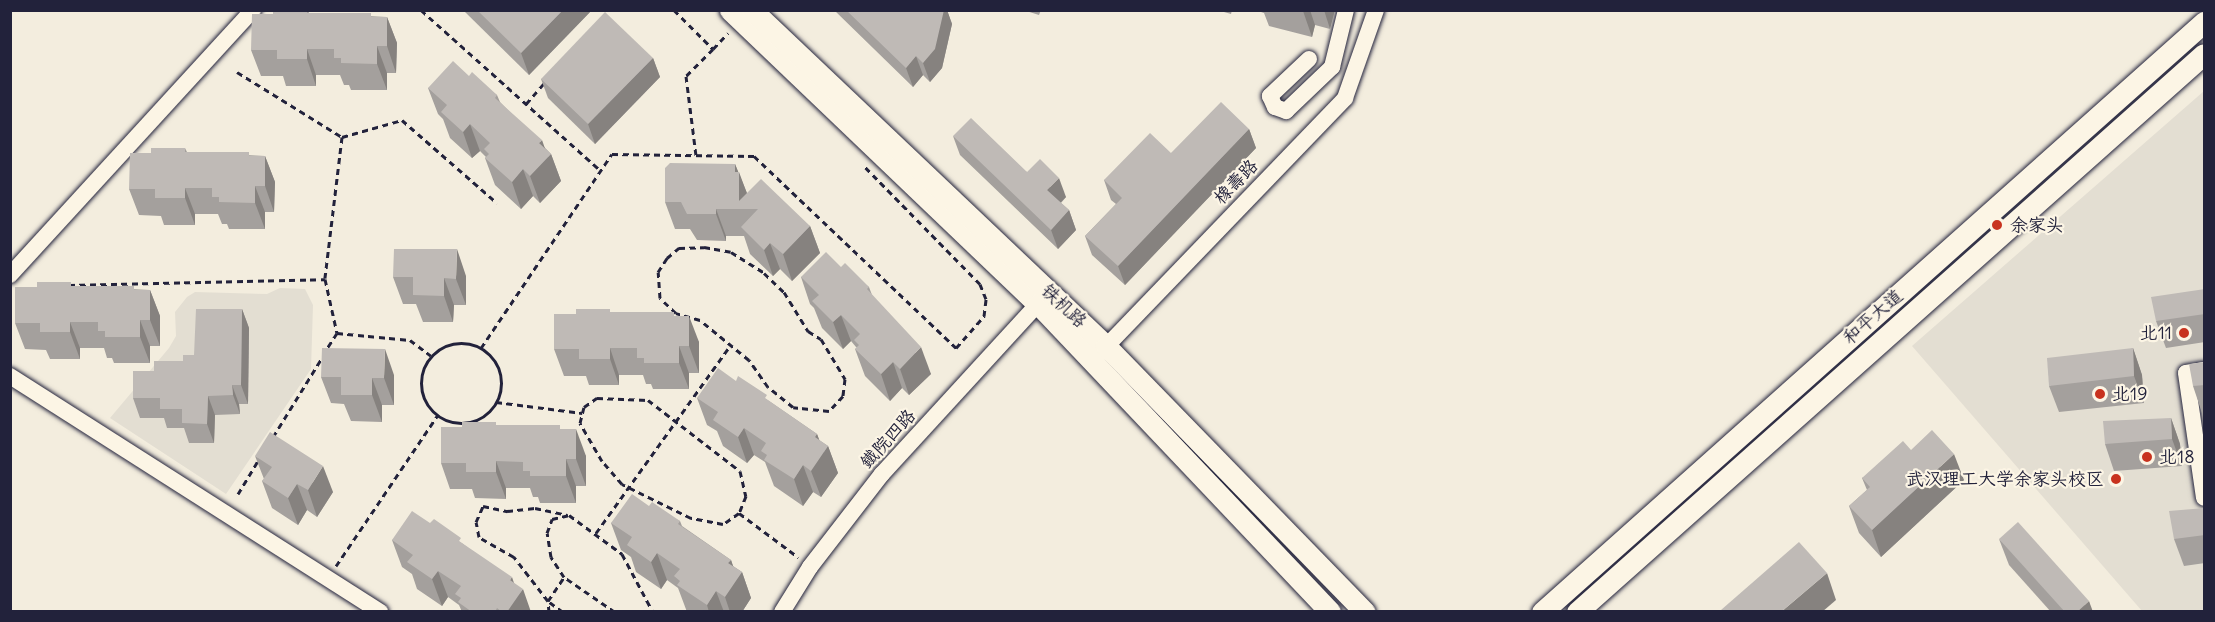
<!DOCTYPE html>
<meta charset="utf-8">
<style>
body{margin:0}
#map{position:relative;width:2215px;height:622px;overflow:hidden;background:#f3edde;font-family:Delius,"LXGW WenKai TC",sans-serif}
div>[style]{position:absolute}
.built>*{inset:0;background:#e3ded2}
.path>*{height:3px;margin-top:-1.5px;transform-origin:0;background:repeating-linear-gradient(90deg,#22223b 0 6px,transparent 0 10.5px)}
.path>.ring{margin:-1.5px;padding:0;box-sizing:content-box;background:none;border:3px solid #22223b;border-radius:50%}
.roads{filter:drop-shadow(0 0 2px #22223b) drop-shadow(0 0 2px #22223b)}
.minor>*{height:16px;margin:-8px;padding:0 8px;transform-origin:8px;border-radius:8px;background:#fcf5e5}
.major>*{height:21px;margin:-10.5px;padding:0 10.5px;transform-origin:10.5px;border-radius:10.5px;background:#fcf5e5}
.wall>*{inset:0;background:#a4a09d}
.shaded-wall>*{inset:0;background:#86827f}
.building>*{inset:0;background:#bfbab6}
.dots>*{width:16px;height:16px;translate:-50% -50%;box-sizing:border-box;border:3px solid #fcf5e5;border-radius:50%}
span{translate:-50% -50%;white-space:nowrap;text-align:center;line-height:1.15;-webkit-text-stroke:4.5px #fcf5e5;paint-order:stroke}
.street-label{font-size:18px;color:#22223b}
.poi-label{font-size:18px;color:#22223b}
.left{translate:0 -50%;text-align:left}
.right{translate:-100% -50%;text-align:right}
.frame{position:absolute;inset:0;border:12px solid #22223b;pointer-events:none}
</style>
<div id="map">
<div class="built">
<i style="clip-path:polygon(2204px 91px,2204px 611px,2142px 611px,1912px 346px)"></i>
<i style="clip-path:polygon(280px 288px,305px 289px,313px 305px,311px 369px,226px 494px,110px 418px,169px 348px,176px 336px,175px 312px,187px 297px,195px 292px,267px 294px)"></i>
</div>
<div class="path">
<i style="left:421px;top:10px;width:241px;rotate:41.8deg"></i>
<i style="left:674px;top:10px;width:55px;rotate:45deg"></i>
<i style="left:713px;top:49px;width:38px;rotate:135deg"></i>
<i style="left:686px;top:76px;width:80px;rotate:82.8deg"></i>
<i style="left:789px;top:11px;width:1px;rotate:-90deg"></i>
<i style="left:713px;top:49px;width:22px;rotate:-47deg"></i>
<i style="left:237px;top:72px;width:123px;rotate:31.8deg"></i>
<i style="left:342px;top:137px;width:142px;rotate:96.9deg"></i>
<i style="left:526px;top:104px;width:28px;rotate:-49deg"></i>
<i style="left:342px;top:137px;width:62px;rotate:-15.8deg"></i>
<i style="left:402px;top:120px;width:126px;rotate:41.1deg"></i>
<i style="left:704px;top:247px;width:27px;rotate:10deg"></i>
<i style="left:731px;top:252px;width:39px;rotate:32deg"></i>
<i style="left:764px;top:273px;width:28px;rotate:44deg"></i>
<i style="left:784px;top:292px;width:46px;rotate:58.4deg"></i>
<i style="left:808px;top:331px;width:15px;rotate:32deg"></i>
<i style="left:821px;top:339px;width:47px;rotate:59deg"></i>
<i style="left:845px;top:379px;width:17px;rotate:97deg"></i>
<i style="left:843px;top:396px;width:21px;rotate:133deg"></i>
<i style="left:829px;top:411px;width:36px;rotate:-174deg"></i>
<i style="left:793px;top:407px;width:32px;rotate:-141deg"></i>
<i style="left:768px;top:387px;width:33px;rotate:-125deg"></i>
<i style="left:749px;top:360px;width:63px;rotate:-140.8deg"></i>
<i style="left:700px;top:320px;width:25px;rotate:-164deg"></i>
<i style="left:676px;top:313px;width:22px;rotate:-137deg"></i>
<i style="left:660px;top:298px;width:26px;rotate:-94deg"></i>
<i style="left:658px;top:272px;width:17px;rotate:-57deg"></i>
<i style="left:667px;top:258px;width:16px;rotate:-40deg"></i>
<i style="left:679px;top:248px;width:25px;rotate:-2deg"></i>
<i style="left:69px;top:285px;width:256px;rotate:-1.3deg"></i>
<i style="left:325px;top:279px;width:55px;rotate:77.5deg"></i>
<i style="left:337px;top:333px;width:20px;rotate:123deg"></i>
<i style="left:337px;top:333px;width:73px;rotate:5.5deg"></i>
<i style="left:410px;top:340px;width:26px;rotate:37deg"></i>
<i class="ring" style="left:421px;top:343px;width:77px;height:77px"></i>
<i style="left:481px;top:348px;width:234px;rotate:-56deg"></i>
<i style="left:612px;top:154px;width:142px;rotate:0.8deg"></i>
<i style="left:754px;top:156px;width:279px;rotate:43.5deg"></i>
<i style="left:956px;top:348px;width:43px;rotate:-48.8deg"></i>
<i style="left:984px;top:316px;width:17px;rotate:-83deg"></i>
<i style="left:986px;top:299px;width:16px;rotate:-112deg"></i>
<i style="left:980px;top:284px;width:168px;rotate:-134.5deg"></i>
<i style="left:597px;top:398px;width:51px;rotate:2.2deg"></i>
<i style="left:648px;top:400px;width:116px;rotate:37.7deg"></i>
<i style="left:740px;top:471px;width:26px;rotate:77deg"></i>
<i style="left:746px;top:496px;width:18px;rotate:112deg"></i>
<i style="left:739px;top:513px;width:19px;rotate:145deg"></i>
<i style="left:723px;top:524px;width:33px;rotate:-169deg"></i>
<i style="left:691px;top:518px;width:77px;rotate:-153.8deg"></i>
<i style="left:622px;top:484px;width:30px;rotate:-131deg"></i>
<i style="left:602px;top:461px;width:44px;rotate:-120.1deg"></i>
<i style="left:580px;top:423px;width:16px;rotate:-76deg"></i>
<i style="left:584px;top:407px;width:16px;rotate:-35deg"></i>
<i style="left:496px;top:402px;width:87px;rotate:7.3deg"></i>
<i style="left:273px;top:437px;width:95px;rotate:-58.3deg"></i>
<i style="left:238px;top:494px;width:39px;rotate:-59deg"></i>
<i style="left:739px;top:513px;width:74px;rotate:36.7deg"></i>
<i style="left:596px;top:533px;width:229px;rotate:-54.4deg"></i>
<i style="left:336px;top:566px;width:181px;rotate:-56deg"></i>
<i style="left:549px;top:612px;width:11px;rotate:-95deg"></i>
<i style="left:548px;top:601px;width:29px;rotate:-56deg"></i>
<i style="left:563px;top:612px;width:19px;rotate:-144deg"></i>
<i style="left:548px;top:601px;width:56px;rotate:-127.7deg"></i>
<i style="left:514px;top:557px;width:40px;rotate:-150.3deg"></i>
<i style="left:479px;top:537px;width:15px;rotate:-101deg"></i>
<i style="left:476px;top:522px;width:17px;rotate:-66deg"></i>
<i style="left:483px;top:506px;width:25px;rotate:12deg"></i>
<i style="left:507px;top:511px;width:28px;rotate:-6deg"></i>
<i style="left:535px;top:508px;width:33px;rotate:12deg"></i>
<i style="left:615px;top:612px;width:62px;rotate:-145.5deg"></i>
<i style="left:564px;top:577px;width:24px;rotate:-123deg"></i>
<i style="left:551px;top:557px;width:24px;rotate:-99deg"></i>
<i style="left:547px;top:533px;width:15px;rotate:-70deg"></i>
<i style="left:552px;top:519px;width:17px;rotate:-13deg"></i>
<i style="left:569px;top:515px;width:66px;rotate:36.3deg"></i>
<i style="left:622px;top:554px;width:66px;rotate:61.9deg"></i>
</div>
<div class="roads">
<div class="minor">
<i style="left:1309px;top:59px;width:54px;rotate:136.5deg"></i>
<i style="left:1270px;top:96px;width:12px;rotate:66deg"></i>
<i style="left:1275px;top:107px;width:12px;rotate:20deg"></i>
<i style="left:1286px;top:111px;width:64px;rotate:-43.7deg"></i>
<i style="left:1332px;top:67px;width:59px;rotate:-76.2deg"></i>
<i style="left:10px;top:275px;width:360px;rotate:-47.5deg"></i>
<i style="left:1099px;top:354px;width:355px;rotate:-46.1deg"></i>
<i style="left:1345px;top:98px;width:93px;rotate:-70.6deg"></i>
<i style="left:2204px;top:370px;width:18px;rotate:171deg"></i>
<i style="left:2186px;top:373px;width:126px;rotate:81.8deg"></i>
<i style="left:10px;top:376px;width:439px;rotate:32.5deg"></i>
<i style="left:782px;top:612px;width:53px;rotate:-58.1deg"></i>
<i style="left:810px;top:567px;width:118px;rotate:-52.3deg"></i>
<i style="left:882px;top:474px;width:231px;rotate:-47.5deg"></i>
</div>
<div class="major">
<i style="left:730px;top:10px;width:426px;rotate:43.7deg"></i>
<i style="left:1038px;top:304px;width:424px;rotate:46.5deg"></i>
<i style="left:752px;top:10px;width:488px;rotate:43.5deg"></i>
<i style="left:1106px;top:346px;width:371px;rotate:45.8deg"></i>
<i style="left:1542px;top:612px;width:887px;rotate:-41.71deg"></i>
<i style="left:1577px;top:612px;width:839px;rotate:-41.67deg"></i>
</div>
</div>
<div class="wall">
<i style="clip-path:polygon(273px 10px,308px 10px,309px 13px,387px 17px,397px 43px,396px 73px,387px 73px,387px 90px,351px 90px,349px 85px,344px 85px,340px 75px,316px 75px,316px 86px,286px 86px,283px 76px,261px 76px,251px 50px,273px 14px)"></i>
<i style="clip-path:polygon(463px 10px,592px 10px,529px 75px)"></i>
<i style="clip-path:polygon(834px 10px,947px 10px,952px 24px,942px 68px,930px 82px,923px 75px,913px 87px)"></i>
<i style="clip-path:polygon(1023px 10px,1041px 10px,1039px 15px)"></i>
<i style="clip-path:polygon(1217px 10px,1232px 10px,1231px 14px)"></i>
<i style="clip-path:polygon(1255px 10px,1335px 10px,1330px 29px,1315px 25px,1312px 37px,1269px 26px,1264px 13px)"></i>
<i style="clip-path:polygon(653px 58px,660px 77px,595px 144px,548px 98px,541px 79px)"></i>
<i style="clip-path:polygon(469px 76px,497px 95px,500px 102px,551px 154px,561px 181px,540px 203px,533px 196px,521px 209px,495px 185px,485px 158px,486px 157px,480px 151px,472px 158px,450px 138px,443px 119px,438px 114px,428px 88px)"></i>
<i style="clip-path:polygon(1249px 129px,1256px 148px,1125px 285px,1092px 255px,1085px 236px,1116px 204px,1111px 200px,1104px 180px,1171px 153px)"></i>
<i style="clip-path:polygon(953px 136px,1027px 172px,1066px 197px,1061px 203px,1069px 210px,1076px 230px,1058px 249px,960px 155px)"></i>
<i style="clip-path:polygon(185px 148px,187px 152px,265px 156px,275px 182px,274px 212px,265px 212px,265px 229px,229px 229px,227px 224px,222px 224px,218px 214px,195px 214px,195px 225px,164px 225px,161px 216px,139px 215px,129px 189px,151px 153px)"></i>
<i style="clip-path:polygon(735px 164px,747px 193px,810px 226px,820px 253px,792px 281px,780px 269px,773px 276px,750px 254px,744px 236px,726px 236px,726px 241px,697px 240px,690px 229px,675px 229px,665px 202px)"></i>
<i style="clip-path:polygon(841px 267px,869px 287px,872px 295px,931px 374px,909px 395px,902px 388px,890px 401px,865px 376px,855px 349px,857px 348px,856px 347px,851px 341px,843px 349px,822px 328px,814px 308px,810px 304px,801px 277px)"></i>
<i style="clip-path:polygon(466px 276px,466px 305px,454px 305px,453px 322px,423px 322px,416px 304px,403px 304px,393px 277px)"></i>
<i style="clip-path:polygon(72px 286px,150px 290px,160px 316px,160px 346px,150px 346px,150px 363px,114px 363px,112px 358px,107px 358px,104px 348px,80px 348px,80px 359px,50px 359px,46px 350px,25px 349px,15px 323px,37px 287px)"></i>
<i style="clip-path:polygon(2205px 289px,2205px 342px,2166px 348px,2156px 321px)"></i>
<i style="clip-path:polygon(242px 309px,249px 328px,248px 404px,239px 404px,240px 414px,215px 415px,214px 443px,189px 443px,184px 428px,167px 428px,164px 418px,140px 418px,133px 398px,154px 371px,183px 361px,194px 355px)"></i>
<i style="clip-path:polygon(611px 312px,675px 316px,699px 342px,699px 373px,689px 373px,689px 389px,653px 389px,651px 384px,646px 384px,643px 375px,619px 375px,619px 385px,589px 385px,586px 376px,564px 376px,554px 349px,576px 314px)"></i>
<i style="clip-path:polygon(2133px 348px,2142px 375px,2144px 403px,2059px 412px,2049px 386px)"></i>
<i style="clip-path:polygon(2205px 362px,2205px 413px,2202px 413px,2193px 386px)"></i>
<i style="clip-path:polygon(394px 375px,394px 405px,382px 405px,382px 422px,351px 421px,344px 404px,331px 403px,321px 377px)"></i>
<i style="clip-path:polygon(736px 381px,769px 401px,817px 434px,819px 440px,828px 446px,838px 473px,821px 497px,813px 492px,803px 506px,774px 486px,765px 462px,754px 455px,747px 463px,723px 446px,717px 431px,707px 425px,697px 398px)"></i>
<i style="clip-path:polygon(2171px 418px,2180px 444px,2182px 466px,2114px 471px,2105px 444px)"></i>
<i style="clip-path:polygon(498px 425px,561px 429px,586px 456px,586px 486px,576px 486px,576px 503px,540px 503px,538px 497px,533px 497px,530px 488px,506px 488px,506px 499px,475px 498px,472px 489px,450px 489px,441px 463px,462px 427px)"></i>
<i style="clip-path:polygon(1911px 450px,1964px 480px,1881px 557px,1859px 533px,1849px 506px,1867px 490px,1862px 478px)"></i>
<i style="clip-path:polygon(255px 456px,333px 492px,317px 517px,307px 510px,298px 525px,272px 508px,262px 481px,264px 479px)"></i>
<i style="clip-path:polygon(649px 506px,680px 521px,682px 526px,731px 560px,733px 566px,742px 572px,751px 598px,742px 612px,687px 612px,678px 588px,667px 580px,661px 589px,636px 572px,631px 557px,621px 550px,611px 523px)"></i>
<i style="clip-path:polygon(2205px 508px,2205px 563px,2184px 566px,2174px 539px)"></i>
<i style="clip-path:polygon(430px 523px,463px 544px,514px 584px,531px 612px,462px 612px,459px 605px,448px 597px,442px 606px,417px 589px,412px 574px,402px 567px,392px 540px)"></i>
<i style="clip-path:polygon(1999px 539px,2093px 612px,2051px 612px,2009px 565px)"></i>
</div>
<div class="shaded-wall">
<i style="clip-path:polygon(563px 10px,592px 10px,529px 75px,521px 53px)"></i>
<i style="clip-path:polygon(944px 10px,947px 10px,952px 24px,942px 68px,930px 82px,923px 63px)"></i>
<i style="clip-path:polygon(1310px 10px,1315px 25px,1312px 37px,1303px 11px)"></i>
<i style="clip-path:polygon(1324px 10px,1335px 10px,1330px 29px)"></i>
<i style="clip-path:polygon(387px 17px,397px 43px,396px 73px,387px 46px)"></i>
<i style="clip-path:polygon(377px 46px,387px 73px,387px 90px,377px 64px)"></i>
<i style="clip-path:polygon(307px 49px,316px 75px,316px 86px,307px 59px)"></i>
<i style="clip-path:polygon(916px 56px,923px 75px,913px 87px,906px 68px)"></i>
<i style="clip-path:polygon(653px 58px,660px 77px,595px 144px,588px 124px)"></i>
<i style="clip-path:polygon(470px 124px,480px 151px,472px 158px,463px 132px)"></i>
<i style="clip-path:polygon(1249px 129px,1256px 148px,1125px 285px,1118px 266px)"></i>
<i style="clip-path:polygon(542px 140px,548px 157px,551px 154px,561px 181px,540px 203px,530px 176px,539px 143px)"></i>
<i style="clip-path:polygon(265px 156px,275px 182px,274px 212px,265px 186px)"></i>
<i style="clip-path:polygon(735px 164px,739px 174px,739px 172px,749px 199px,739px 201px,735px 172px)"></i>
<i style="clip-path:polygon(523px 169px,533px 196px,521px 209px,512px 182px)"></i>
<i style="clip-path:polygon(1059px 178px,1066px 197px,1054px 209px,1047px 190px)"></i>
<i style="clip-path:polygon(255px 186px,265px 212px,265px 229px,255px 203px)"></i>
<i style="clip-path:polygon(185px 188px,195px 214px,195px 225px,185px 198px)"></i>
<i style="clip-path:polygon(716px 209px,726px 236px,726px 241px,716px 214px)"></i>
<i style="clip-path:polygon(1069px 210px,1076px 230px,1058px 249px,1051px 230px)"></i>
<i style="clip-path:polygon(810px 226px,820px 253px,792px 281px,783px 254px)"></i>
<i style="clip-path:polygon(770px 243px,780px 269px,773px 276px,764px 250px)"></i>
<i style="clip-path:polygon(457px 249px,466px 276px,466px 305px,456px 279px)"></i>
<i style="clip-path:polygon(444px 278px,454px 305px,453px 322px,444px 296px)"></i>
<i style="clip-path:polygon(150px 290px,160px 316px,160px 346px,150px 320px)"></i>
<i style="clip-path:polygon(242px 309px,249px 328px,248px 404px,241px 385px)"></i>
<i style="clip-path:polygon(841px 315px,851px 341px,843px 349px,833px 322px)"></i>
<i style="clip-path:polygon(689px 316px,699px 342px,699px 373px,689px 346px)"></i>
<i style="clip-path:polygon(140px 320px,150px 346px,150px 363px,140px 337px)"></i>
<i style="clip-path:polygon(70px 322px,80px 348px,80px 359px,70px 332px)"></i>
<i style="clip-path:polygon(679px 346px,689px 373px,689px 389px,679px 363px)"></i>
<i style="clip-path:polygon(921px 347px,931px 374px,909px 395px,900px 369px)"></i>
<i style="clip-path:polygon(610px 348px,619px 375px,619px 385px,610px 359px)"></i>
<i style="clip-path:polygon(2133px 348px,2142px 375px,2144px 403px,2134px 376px)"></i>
<i style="clip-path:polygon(385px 349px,394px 375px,394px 405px,384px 378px)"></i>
<i style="clip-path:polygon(893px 362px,902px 388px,890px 401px,881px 374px)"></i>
<i style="clip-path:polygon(372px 378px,382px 405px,382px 422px,372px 395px)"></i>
<i style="clip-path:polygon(232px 385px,239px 404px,240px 414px,233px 395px)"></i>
<i style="clip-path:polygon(208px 396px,215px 415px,214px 443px,207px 424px)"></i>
<i style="clip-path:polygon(2171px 418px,2180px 444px,2182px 466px,2172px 439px)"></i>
<i style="clip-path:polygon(744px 428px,754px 455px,747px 463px,738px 437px)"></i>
<i style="clip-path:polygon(576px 429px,586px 456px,586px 486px,576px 459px)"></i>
<i style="clip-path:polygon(817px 434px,824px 452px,828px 446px,838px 473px,821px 497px,811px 471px,815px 437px)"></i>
<i style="clip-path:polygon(1954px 454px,1964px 480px,1881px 557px,1872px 530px)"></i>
<i style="clip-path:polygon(566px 459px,576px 486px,576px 503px,566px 476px)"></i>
<i style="clip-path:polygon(496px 461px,506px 488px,506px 499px,496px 472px)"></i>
<i style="clip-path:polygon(803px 465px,813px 492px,803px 506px,794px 479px)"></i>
<i style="clip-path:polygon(323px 466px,333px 492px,317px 517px,308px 490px)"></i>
<i style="clip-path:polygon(297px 484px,307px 510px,298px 525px,288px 498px)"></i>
<i style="clip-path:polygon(657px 553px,667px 580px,661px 589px,651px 562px)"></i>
<i style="clip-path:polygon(731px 560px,737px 578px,742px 572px,751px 598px,742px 612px,730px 612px,725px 597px,728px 563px)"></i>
<i style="clip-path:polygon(438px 571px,448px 597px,442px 606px,432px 579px)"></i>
<i style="clip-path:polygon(1827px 573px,1836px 600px,1822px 612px,1781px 612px)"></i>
<i style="clip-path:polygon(512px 577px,518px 595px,523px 589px,531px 612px,507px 612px,510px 580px)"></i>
<i style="clip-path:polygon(716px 591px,724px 612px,709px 612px,707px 605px)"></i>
<i style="clip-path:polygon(2089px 601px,2093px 612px,2077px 612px)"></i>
</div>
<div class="building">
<i style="clip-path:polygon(273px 10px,307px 10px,307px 13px,371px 13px,371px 17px,387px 17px,387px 46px,377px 46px,377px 64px,341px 63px,341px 58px,334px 58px,334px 49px,307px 49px,307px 59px,277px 59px,277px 50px,251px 50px,252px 14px,273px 14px)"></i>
<i style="clip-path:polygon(477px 10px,563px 10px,521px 53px)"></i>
<i style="clip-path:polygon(846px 10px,944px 10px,935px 49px,923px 63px,916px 56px,906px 68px)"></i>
<i style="clip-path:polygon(605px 12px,653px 58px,588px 124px,541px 79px)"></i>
<i style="clip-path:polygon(453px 61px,469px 76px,472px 72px,497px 95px,495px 98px,542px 140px,539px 143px,551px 154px,530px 176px,523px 169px,512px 182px,485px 158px,489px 154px,484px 149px,490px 143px,470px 124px,463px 132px,441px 112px,447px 105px,428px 88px)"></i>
<i style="clip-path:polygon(1221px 102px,1249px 129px,1118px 266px,1085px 236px,1122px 198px,1104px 180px,1150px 133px,1171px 153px)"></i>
<i style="clip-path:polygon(971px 118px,1027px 172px,1040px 159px,1059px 178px,1047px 190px,1069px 210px,1051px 230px,953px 136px)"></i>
<i style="clip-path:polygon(151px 148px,185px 148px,185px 152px,249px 152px,249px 156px,265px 156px,265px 186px,255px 186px,255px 203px,219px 202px,219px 197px,212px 197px,212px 188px,185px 188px,185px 198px,155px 198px,155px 189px,129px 189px,130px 153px,151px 153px)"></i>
<i style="clip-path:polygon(670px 163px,735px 164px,735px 172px,739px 172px,739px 201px,761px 179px,810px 226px,783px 254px,770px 243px,764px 250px,741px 227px,758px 209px,716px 209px,716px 214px,687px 214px,681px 202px,665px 202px,665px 168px)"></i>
<i style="clip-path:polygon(394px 249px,457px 249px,456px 279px,444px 278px,444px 296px,413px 295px,413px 277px,393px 277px)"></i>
<i style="clip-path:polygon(826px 252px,841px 267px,845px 263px,869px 287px,867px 289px,921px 347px,900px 369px,893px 362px,881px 374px,855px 349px,859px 345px,854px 340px,860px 334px,841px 315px,833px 322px,812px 301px,819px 295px,801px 277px)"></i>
<i style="clip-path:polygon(37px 282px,71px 282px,71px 286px,134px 286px,134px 290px,150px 290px,150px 320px,140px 320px,140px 337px,105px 337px,105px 331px,98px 331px,98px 322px,70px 322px,70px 332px,40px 332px,40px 323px,15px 323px,15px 287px,37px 287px)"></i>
<i style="clip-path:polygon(2205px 289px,2205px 314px,2156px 321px,2151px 297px)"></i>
<i style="clip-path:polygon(196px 309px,242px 309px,241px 385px,232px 385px,233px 395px,208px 396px,207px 424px,182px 423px,182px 409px,160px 409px,160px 398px,133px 398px,133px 371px,154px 371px,154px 361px,183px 361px,183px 355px,194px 355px)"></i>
<i style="clip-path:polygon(576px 309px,610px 309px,610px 312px,674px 312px,674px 316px,689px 316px,689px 346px,679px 346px,679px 363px,644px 363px,644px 358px,637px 358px,637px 348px,610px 348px,610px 359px,579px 359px,579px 349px,554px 349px,554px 314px,576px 314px)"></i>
<i style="clip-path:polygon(322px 348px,385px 349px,384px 378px,372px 378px,372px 395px,341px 395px,341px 377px,321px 377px)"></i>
<i style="clip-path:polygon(2133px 348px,2134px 376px,2049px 386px,2047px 358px)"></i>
<i style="clip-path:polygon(2205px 362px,2205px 385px,2193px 386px,2189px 364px)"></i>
<i style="clip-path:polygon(718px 368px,736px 381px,738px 376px,767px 395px,765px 398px,817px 434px,815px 437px,828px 446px,811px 471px,803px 465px,794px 479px,764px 460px,767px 455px,761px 451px,766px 443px,744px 428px,738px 437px,713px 420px,718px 412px,697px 398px)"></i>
<i style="clip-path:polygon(2171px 418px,2172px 439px,2105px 444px,2103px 421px)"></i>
<i style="clip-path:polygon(462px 422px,496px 422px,496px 425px,560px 425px,560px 429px,576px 429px,576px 459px,566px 459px,566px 476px,530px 476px,530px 471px,523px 471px,523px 462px,496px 461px,496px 472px,466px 472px,466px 463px,441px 463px,441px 427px,462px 427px)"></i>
<i style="clip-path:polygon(2205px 429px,2205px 442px,2203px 430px)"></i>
<i style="clip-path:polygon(1932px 430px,1954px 454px,1872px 530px,1849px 506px,1870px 487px,1862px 478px,1903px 441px,1911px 450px)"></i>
<i style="clip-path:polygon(270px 432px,323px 466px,308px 490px,297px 484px,288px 498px,262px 481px,272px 467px,255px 456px)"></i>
<i style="clip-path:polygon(632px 494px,649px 506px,652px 502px,680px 521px,678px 524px,731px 560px,728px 563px,742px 572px,725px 597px,716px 591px,707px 605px,677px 585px,680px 581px,674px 576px,680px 569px,657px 553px,651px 562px,627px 545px,632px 537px,611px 523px)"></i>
<i style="clip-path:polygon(2205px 508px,2205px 535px,2174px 539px,2169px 511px)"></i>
<i style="clip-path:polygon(412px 511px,430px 523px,434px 519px,461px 538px,459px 541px,512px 577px,510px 580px,523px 589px,507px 612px,502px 612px,497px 608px,495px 612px,472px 612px,458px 602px,461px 598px,455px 594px,461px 586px,438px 571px,432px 579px,407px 562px,413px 555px,392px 540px)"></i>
<i style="clip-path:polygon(2018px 522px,2089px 601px,2077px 612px,2065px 612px,1999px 539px)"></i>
<i style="clip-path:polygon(1799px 542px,1827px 573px,1781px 612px,1723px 612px,1721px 610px)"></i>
</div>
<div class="dots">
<i style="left:1997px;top:225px;background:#c8321e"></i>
<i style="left:2184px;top:333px;background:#c8321e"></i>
<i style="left:2100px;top:394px;background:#c8321e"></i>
<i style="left:2147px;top:457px;background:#c8321e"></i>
<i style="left:2116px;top:479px;background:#c8321e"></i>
</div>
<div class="street-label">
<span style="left:1236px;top:182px;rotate:-46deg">橡壽路</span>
<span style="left:1064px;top:306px;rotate:43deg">铁机路</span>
<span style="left:1873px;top:317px;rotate:-41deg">和平大道</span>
<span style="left:888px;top:439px;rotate:-48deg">鐵院四路</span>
</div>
<div class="poi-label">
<span class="left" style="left:2010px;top:225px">余家头</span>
<span class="right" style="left:2172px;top:333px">北11</span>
<span class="left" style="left:2112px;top:394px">北19</span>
<span class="left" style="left:2159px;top:457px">北18</span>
<span class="right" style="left:2104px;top:479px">武汉理工大学余家头校区</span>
</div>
<div class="frame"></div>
</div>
